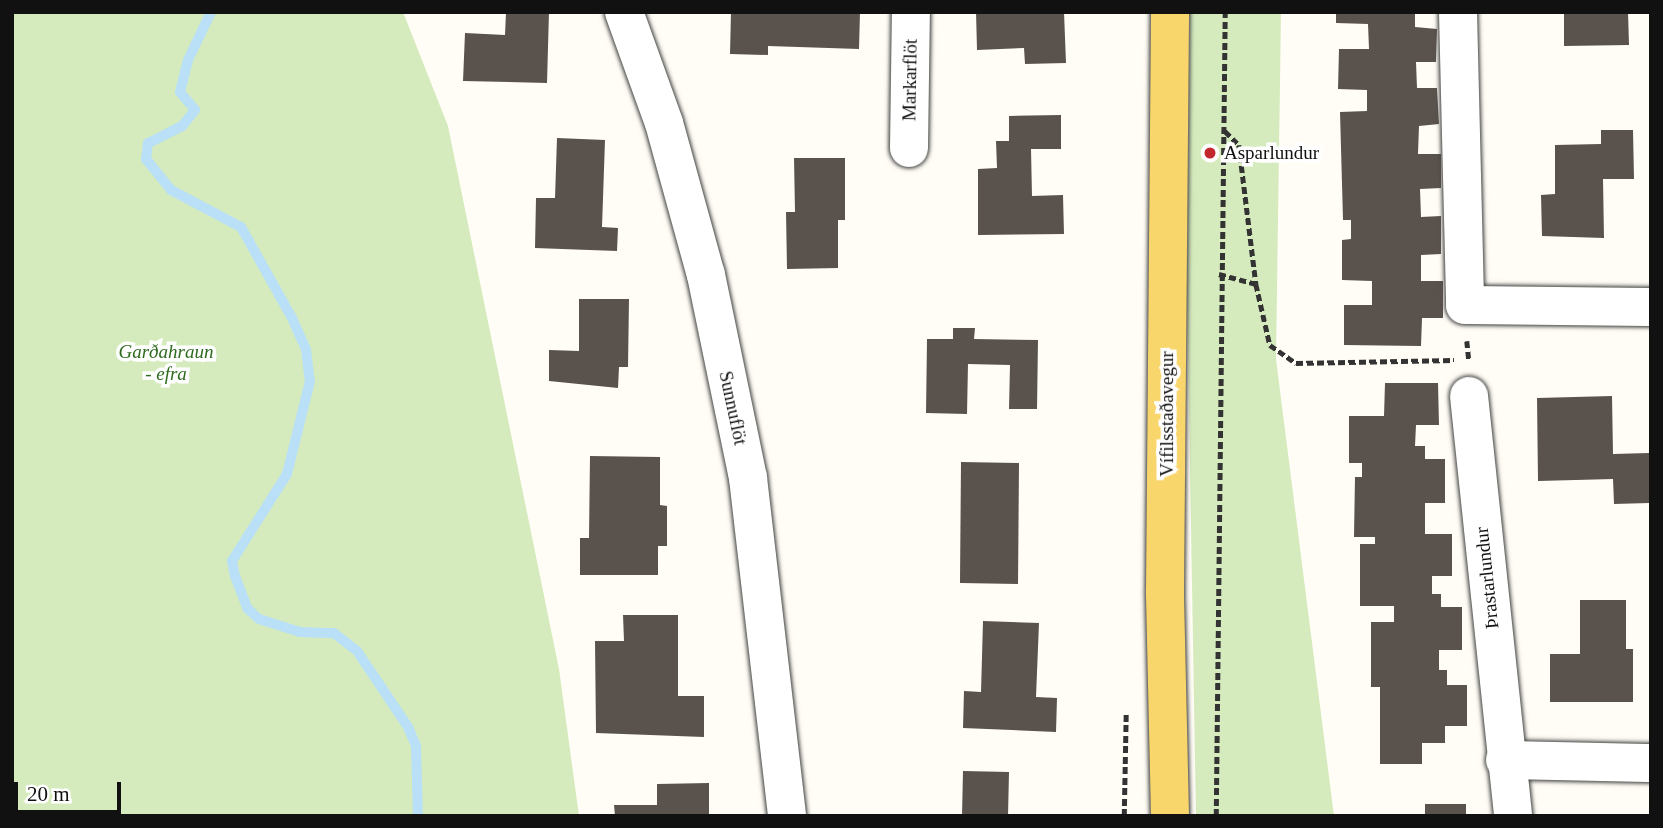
<!DOCTYPE html>
<meta charset="utf-8">
<style>
body{margin:0}
#map{position:relative;width:1663px;height:828px;overflow:hidden;background:#fffdf5;font-family:"Times New Roman",serif}
div>[style]{position:absolute}
.green>*{inset:0;background:#d5ebbd}
.stream>*{height:10px;margin:-5px;padding:0 5px;transform-origin:5px;border-radius:5px;background:#b9e0f7}
.building>*{inset:0;background:#5a524d}
.path>*{height:4.5px;margin-top:-2.25px;transform-origin:0;background:repeating-linear-gradient(90deg,#333 0 7px,transparent 0 10.5px)}
.roads{filter:drop-shadow(0 0 2px #444) drop-shadow(0 0 2px #444)}
.minor>*{height:38px;margin:-19px;padding:0 19px;transform-origin:19px;border-radius:19px;background:#fff}
.major>*{height:38px;margin:-19px;padding:0 19px;transform-origin:19px;border-radius:19px;background:#f9d66b}
.dots>*{width:19px;height:19px;translate:-50% -50%;box-sizing:border-box;border:4px solid #fff;border-radius:50%}
span{translate:-50% -50%;white-space:nowrap;text-align:center;line-height:1.15;-webkit-text-stroke:7px #fff;paint-order:stroke}
.street-label{font-size:19px;color:#111}
.poi-label{font-size:19px;color:#111}
.left{translate:0 -50%;text-align:left}
.park-label{font-size:19px;color:#2f6b1f;font-style:italic}
.frame{position:absolute;inset:0;border:14px solid #111;pointer-events:none}
.scale{position:absolute;left:14px;top:782px;width:107px;height:32px;box-sizing:border-box;border:4px solid #111;border-top:0;padding-left:9px;font-size:21px;line-height:24px;white-space:nowrap;color:#111;-webkit-text-stroke:5px #fff;paint-order:stroke}
</style>
<div id="map">
<div class="green">
<i style="clip-path:polygon(12px 12px,403px 12px,448px 126px,559px 669px,579px 816px,12px 816px)"></i>
<i style="clip-path:polygon(1190px 12px,1281px 12px,1276px 359px,1334px 816px,1196px 816px,1187px 295px)"></i>
</div>
<div class="stream">
<i style="left:211px;top:12px;width:53px;rotate:115.6deg"></i>
<i style="left:188px;top:60px;width:33px;rotate:104deg"></i>
<i style="left:180px;top:92px;width:23px;rotate:50deg"></i>
<i style="left:195px;top:110px;width:21px;rotate:129deg"></i>
<i style="left:182px;top:126px;width:38px;rotate:153deg"></i>
<i style="left:148px;top:143px;width:16px;rotate:97deg"></i>
<i style="left:146px;top:159px;width:40px;rotate:51deg"></i>
<i style="left:171px;top:190px;width:79px;rotate:27.9deg"></i>
<i style="left:241px;top:227px;width:104px;rotate:60.7deg"></i>
<i style="left:292px;top:318px;width:35px;rotate:66deg"></i>
<i style="left:306px;top:350px;width:31px;rotate:83deg"></i>
<i style="left:310px;top:381px;width:96px;rotate:103.9deg"></i>
<i style="left:287px;top:474px;width:103px;rotate:122.3deg"></i>
<i style="left:232px;top:561px;width:15px;rotate:79deg"></i>
<i style="left:235px;top:576px;width:34px;rotate:69deg"></i>
<i style="left:247px;top:608px;width:16px;rotate:43deg"></i>
<i style="left:259px;top:619px;width:43px;rotate:17.6deg"></i>
<i style="left:300px;top:632px;width:34px;rotate:2deg"></i>
<i style="left:334px;top:633px;width:29px;rotate:38deg"></i>
<i style="left:357px;top:651px;width:92px;rotate:56.1deg"></i>
<i style="left:408px;top:727px;width:21px;rotate:67deg"></i>
<i style="left:416px;top:746px;width:70px;rotate:88.4deg"></i>
</div>
<div class="building">
<i style="clip-path:polygon(506px 12px,549px 12px,547px 83px,463px 81px,465px 33px,505px 35px)"></i>
<i style="clip-path:polygon(731px 12px,860px 12px,859px 49px,768px 46px,768px 55px,730px 54px)"></i>
<i style="clip-path:polygon(976px 12px,1064px 12px,1066px 63px,1025px 64px,1024px 48px,977px 50px)"></i>
<i style="clip-path:polygon(1336px 12px,1415px 12px,1415px 27px,1437px 29px,1436px 62px,1416px 62px,1417px 88px,1437px 88px,1439px 124px,1419px 126px,1418px 154px,1441px 154px,1441px 188px,1420px 189px,1421px 217px,1441px 216px,1441px 254px,1421px 255px,1421px 281px,1443px 281px,1443px 318px,1422px 318px,1421px 346px,1344px 345px,1344px 305px,1372px 305px,1372px 281px,1342px 280px,1342px 240px,1351px 239px,1351px 220px,1343px 220px,1340px 112px,1367px 111px,1367px 90px,1338px 89px,1339px 49px,1369px 49px,1368px 24px,1336px 23px)"></i>
<i style="clip-path:polygon(1564px 12px,1628px 12px,1629px 45px,1564px 46px)"></i>
<i style="clip-path:polygon(1061px 115px,1061px 149px,1031px 149px,1032px 196px,1063px 195px,1064px 234px,978px 235px,978px 169px,997px 168px,996px 141px,1009px 141px,1009px 116px)"></i>
<i style="clip-path:polygon(1601px 130px,1633px 130px,1634px 179px,1603px 179px,1604px 238px,1542px 236px,1541px 195px,1555px 194px,1555px 145px,1601px 144px)"></i>
<i style="clip-path:polygon(557px 138px,605px 140px,602px 227px,618px 228px,617px 251px,535px 248px,536px 198px,555px 198px)"></i>
<i style="clip-path:polygon(794px 158px,845px 158px,845px 220px,838px 220px,838px 268px,787px 269px,786px 212px,795px 212px)"></i>
<i style="clip-path:polygon(579px 299px,629px 299px,628px 367px,619px 367px,618px 388px,549px 381px,549px 350px,579px 351px)"></i>
<i style="clip-path:polygon(953px 328px,975px 328px,974px 339px,1038px 340px,1037px 409px,1009px 409px,1010px 365px,968px 364px,967px 414px,926px 413px,927px 339px,953px 339px)"></i>
<i style="clip-path:polygon(1385px 383px,1438px 383px,1439px 425px,1416px 425px,1415px 446px,1425px 446px,1425px 459px,1445px 459px,1445px 503px,1425px 503px,1425px 534px,1452px 534px,1452px 576px,1432px 576px,1432px 594px,1441px 594px,1441px 607px,1462px 607px,1462px 650px,1439px 650px,1439px 670px,1447px 670px,1447px 685px,1467px 685px,1467px 726px,1445px 726px,1445px 743px,1422px 743px,1422px 764px,1380px 764px,1380px 687px,1371px 687px,1371px 622px,1394px 622px,1394px 606px,1360px 606px,1360px 544px,1375px 544px,1375px 537px,1354px 537px,1355px 477px,1362px 477px,1362px 463px,1349px 463px,1349px 416px,1384px 416px)"></i>
<i style="clip-path:polygon(1612px 396px,1613px 454px,1649px 453px,1649px 503px,1614px 504px,1613px 479px,1538px 481px,1537px 398px)"></i>
<i style="clip-path:polygon(590px 456px,660px 457px,660px 505px,667px 506px,667px 546px,658px 546px,658px 575px,580px 575px,580px 538px,589px 538px)"></i>
<i style="clip-path:polygon(961px 462px,1019px 463px,1018px 584px,960px 583px)"></i>
<i style="clip-path:polygon(1580px 600px,1626px 600px,1626px 649px,1633px 649px,1633px 702px,1550px 702px,1550px 654px,1580px 654px)"></i>
<i style="clip-path:polygon(623px 615px,678px 615px,678px 696px,704px 696px,704px 737px,596px 733px,595px 641px,624px 641px)"></i>
<i style="clip-path:polygon(983px 621px,1039px 623px,1036px 697px,1057px 698px,1056px 732px,963px 728px,964px 691px,981px 692px)"></i>
<i style="clip-path:polygon(963px 771px,1009px 772px,1008px 816px,962px 816px)"></i>
<i style="clip-path:polygon(709px 783px,709px 816px,615px 816px,614px 805px,657px 805px,657px 784px)"></i>
<i style="clip-path:polygon(1425px 804px,1466px 804px,1466px 816px,1425px 816px)"></i>
</div>
<div class="path">
<i style="left:1225px;top:131px;width:20px;rotate:45deg"></i>
<i style="left:1239px;top:145px;width:140px;rotate:83deg"></i>
<i style="left:1256px;top:284px;width:63px;rotate:77.1deg"></i>
<i style="left:1270px;top:345px;width:32px;rotate:35deg"></i>
<i style="left:1296px;top:363px;width:158px;rotate:-1.1deg"></i>
<i style="left:1219px;top:274px;width:38px;rotate:15deg"></i>
<i style="left:1467px;top:341px;width:19px;rotate:84deg"></i>
<i style="left:1124px;top:816px;width:105px;rotate:-88.9deg"></i>
<i style="left:1216px;top:816px;width:804px;rotate:-89.36deg"></i>
</div>
<div class="roads">
<div class="minor">
<i style="left:624px;top:12px;width:118px;rotate:70.2deg"></i>
<i style="left:664px;top:123px;width:158px;rotate:74.6deg"></i>
<i style="left:706px;top:275px;width:207px;rotate:78.3deg"></i>
<i style="left:748px;top:478px;width:340px;rotate:83.4deg"></i>
<i style="left:1458px;top:12px;width:293px;rotate:88.6deg"></i>
<i style="left:1465px;top:305px;width:186px;rotate:0.6deg"></i>
<i style="left:909px;top:148px;width:136px;rotate:-89.2deg"></i>
<i style="left:1469px;top:396px;width:422px;rotate:84deg"></i>
<i style="left:1505px;top:760px;width:146px;rotate:1.2deg"></i>
</div>
<div class="major">
<i style="left:1170px;top:816px;width:226px;rotate:-91.3deg"></i>
<i style="left:1165px;top:590px;width:578px;rotate:-89.5deg"></i>
</div>
</div>
<div class="dots">
<i style="left:1210px;top:153px;background:#c4262e"></i>
</div>
<div class="street-label">
<span style="left:910px;top:80px;rotate:-89deg">Markarflöt</span>
<span style="left:733px;top:408px;rotate:78deg">Sunnuflöt</span>
<span style="left:1167px;top:414px;rotate:-90deg">Vífilsstaðavegur</span>
<span style="left:1487px;top:578px;rotate:-96deg">Þrastarlundur</span>
</div>
<div class="poi-label">
<span class="left" style="left:1224px;top:153px">Asparlundur</span>
</div>
<div class="park-label">
<span style="left:166px;top:363px">Garðahraun<br>- efra</span>
</div>
<div class="frame"></div>
<div class="scale">20 m</div>
</div>
